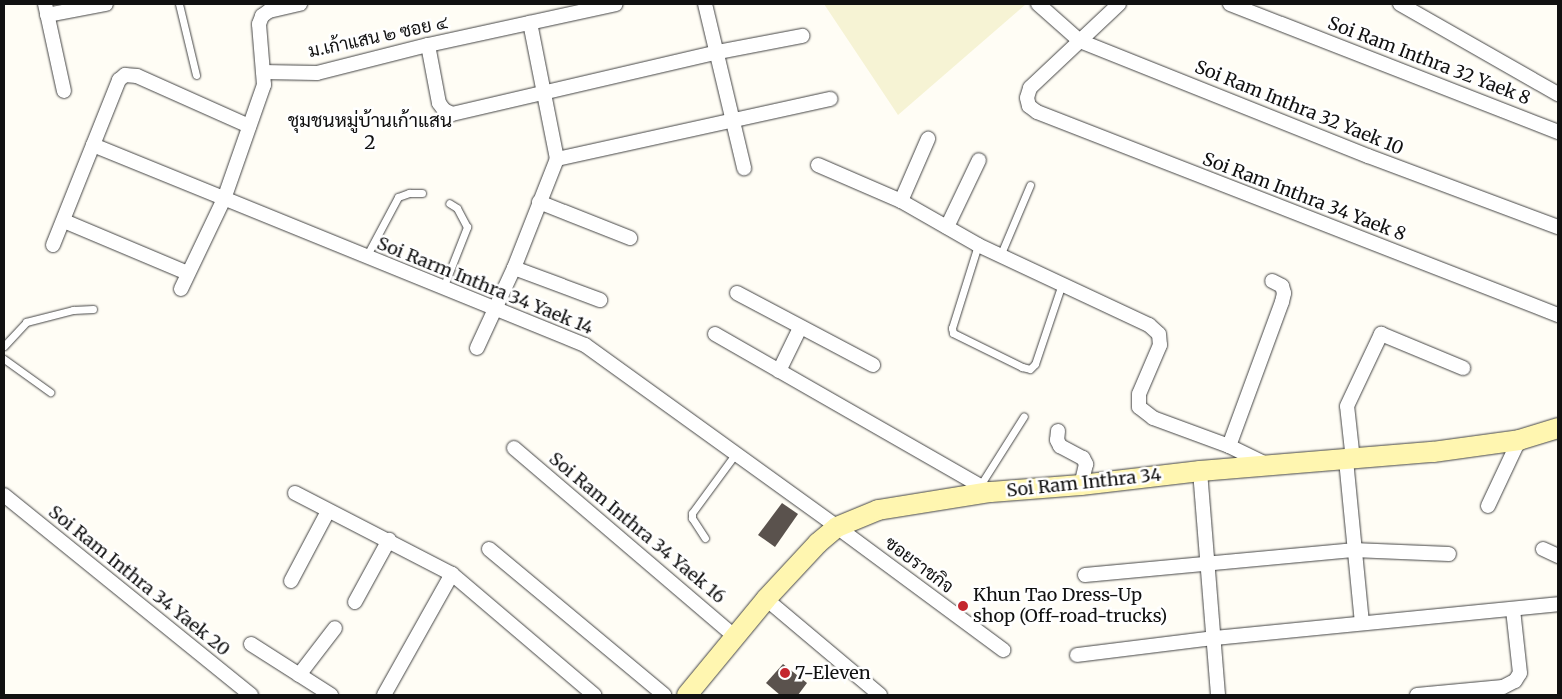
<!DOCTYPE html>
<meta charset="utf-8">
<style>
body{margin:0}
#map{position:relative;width:1562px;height:699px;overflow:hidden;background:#fffdf5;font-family:Merriweather,Sarabun,serif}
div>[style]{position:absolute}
.farmland>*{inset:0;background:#f6f3d4}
.building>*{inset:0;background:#5a524d}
.roads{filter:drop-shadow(0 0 1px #444) drop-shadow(0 0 1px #444)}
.lane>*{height:7px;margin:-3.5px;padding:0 3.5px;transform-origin:3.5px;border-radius:3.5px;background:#fff}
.street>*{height:14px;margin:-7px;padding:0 7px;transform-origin:7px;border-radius:7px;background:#fff}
.secondary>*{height:20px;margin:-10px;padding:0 10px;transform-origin:10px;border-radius:10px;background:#fff6b0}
.dots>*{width:14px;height:14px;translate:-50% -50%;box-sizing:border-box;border:2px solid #fff;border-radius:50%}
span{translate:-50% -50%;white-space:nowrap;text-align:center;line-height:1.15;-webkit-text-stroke:5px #fff;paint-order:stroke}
.street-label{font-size:18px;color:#111}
.poi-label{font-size:18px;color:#111}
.left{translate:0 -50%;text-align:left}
.neighbourhood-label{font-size:19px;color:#111}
.frame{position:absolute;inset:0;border:5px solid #111;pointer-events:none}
</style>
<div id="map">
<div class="farmland">
<i style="clip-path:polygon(824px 4px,1026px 4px,898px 115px)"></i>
</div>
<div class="building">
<i style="clip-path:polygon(782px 503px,798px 514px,775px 547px,758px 535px)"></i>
<i style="clip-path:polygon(783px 664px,807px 683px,798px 695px,780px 695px,766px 683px)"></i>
</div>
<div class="roads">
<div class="lane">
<i style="left:179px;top:4px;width:73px;rotate:76.5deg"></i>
<i style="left:978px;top:245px;width:87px;rotate:107.4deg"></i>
<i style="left:952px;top:328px;width:5px;rotate:79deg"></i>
<i style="left:953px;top:333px;width:77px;rotate:26.2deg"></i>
<i style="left:1022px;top:367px;width:8px;rotate:14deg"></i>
<i style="left:1030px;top:369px;width:7px;rotate:-45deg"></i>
<i style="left:1035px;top:364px;width:84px;rotate:-71.4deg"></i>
<i style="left:1000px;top:256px;width:77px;rotate:-67.1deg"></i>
<i style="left:366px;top:257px;width:68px;rotate:-61.9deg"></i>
<i style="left:398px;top:197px;width:12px;rotate:-20deg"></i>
<i style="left:409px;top:193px;width:13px"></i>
<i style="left:443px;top:288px;width:66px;rotate:-68.5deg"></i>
<i style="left:467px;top:227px;width:21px;rotate:-118deg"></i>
<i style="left:457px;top:208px;width:9px;rotate:-148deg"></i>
<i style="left:4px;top:346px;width:33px;rotate:-47deg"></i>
<i style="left:26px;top:322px;width:49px;rotate:-14.3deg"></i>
<i style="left:73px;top:310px;width:20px;rotate:-3deg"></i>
<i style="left:4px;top:359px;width:57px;rotate:35.7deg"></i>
<i style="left:981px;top:484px;width:80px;rotate:-57.7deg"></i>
<i style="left:705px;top:538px;width:24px;rotate:-123deg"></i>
<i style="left:692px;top:518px;width:5px;rotate:-90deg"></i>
<i style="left:692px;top:513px;width:74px;rotate:-53.7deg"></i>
</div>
<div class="street">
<i style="left:45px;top:4px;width:89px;rotate:77.7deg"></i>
<i style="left:705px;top:4px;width:169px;rotate:76.6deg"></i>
<i style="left:1038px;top:4px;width:56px;rotate:41.4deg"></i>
<i style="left:1080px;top:41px;width:310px;rotate:21.8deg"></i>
<i style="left:1368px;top:156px;width:203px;rotate:20.5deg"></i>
<i style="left:1119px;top:4px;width:122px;rotate:136.7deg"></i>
<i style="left:1030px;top:88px;width:10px;rotate:107deg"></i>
<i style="left:1027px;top:98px;width:8px;rotate:76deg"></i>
<i style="left:1029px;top:106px;width:10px;rotate:37deg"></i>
<i style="left:1037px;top:112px;width:559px;rotate:21.29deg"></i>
<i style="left:1230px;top:4px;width:352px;rotate:21.3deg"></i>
<i style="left:1400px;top:4px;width:182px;rotate:29.7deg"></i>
<i style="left:47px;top:15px;width:60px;rotate:-10.6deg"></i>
<i style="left:428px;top:45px;width:59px;rotate:79.3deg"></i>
<i style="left:439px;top:103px;width:9px;rotate:54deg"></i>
<i style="left:444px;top:110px;width:9px;rotate:27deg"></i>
<i style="left:452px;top:114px;width:273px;rotate:-13.1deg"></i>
<i style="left:718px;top:52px;width:86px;rotate:-10.8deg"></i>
<i style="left:263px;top:72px;width:54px;rotate:1.1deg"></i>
<i style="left:317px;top:73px;width:114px;rotate:-14.2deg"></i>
<i style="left:428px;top:45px;width:192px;rotate:-12.3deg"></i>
<i style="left:93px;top:145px;width:531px;rotate:22.12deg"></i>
<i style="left:585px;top:345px;width:311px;rotate:35.8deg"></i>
<i style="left:837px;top:527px;width:207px;rotate:36.5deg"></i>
<i style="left:557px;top:159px;width:280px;rotate:-12.4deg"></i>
<i style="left:818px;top:165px;width:90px;rotate:23.4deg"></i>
<i style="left:901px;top:201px;width:89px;rotate:29.7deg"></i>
<i style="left:978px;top:245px;width:189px;rotate:25.1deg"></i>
<i style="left:1149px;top:325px;width:13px;rotate:42deg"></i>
<i style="left:1159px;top:334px;width:11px;rotate:85deg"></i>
<i style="left:1160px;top:345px;width:53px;rotate:113.2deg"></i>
<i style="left:1139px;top:394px;width:13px;rotate:90deg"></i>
<i style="left:1139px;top:407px;width:18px;rotate:38deg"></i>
<i style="left:1153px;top:418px;width:81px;rotate:20.2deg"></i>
<i style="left:1229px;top:446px;width:43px;rotate:26deg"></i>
<i style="left:901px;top:201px;width:68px;rotate:-66.5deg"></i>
<i style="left:539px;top:202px;width:98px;rotate:21.6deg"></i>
<i style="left:64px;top:221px;width:134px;rotate:22.8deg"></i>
<i style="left:947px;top:227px;width:74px;rotate:-64.5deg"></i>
<i style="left:53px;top:245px;width:178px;rotate:-68.2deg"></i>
<i style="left:119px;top:80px;width:8px;rotate:-40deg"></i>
<i style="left:125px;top:75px;width:12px;rotate:5deg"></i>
<i style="left:137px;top:76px;width:123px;rotate:24.1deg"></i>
<i style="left:514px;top:268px;width:92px;rotate:20.4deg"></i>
<i style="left:181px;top:289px;width:100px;rotate:-64.5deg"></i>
<i style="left:224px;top:199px;width:121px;rotate:-70.7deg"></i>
<i style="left:264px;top:85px;width:61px;rotate:-94.7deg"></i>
<i style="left:259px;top:24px;width:9px;rotate:-69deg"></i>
<i style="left:262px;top:16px;width:9px;rotate:-36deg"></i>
<i style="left:269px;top:11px;width:32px;rotate:-13deg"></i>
<i style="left:737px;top:293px;width:154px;rotate:27.9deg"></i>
<i style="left:715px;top:334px;width:318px;rotate:29.8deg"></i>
<i style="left:477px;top:348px;width:88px;rotate:-65.2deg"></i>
<i style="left:514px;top:268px;width:117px;rotate:-68.5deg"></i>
<i style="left:557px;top:159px;width:139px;rotate:-101.2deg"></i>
<i style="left:779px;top:371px;width:48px;rotate:-64deg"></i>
<i style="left:1058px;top:431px;width:9px;rotate:96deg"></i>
<i style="left:1057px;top:440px;width:7px;rotate:63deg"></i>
<i style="left:1060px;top:446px;width:26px;rotate:28deg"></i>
<i style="left:1083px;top:458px;width:7px;rotate:63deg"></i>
<i style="left:1086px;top:464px;width:22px;rotate:103deg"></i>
<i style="left:1229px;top:446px;width:153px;rotate:-69.8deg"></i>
<i style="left:1282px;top:302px;width:9px;rotate:-77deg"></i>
<i style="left:1284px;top:293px;width:7px;rotate:-106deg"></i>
<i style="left:1282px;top:286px;width:11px;rotate:-153deg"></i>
<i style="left:514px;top:448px;width:291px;rotate:40.5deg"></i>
<i style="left:1346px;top:460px;width:163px;rotate:84.4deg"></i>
<i style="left:1353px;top:460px;width:54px;rotate:-96.3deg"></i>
<i style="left:1347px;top:406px;width:80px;rotate:-64.7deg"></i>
<i style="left:1381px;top:334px;width:89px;rotate:22.5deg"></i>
<i style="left:1200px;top:471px;width:225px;rotate:85.4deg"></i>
<i style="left:295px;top:493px;width:177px;rotate:27.3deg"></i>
<i style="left:452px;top:574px;width:187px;rotate:40.4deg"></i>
<i style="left:4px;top:495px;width:318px;rotate:39deg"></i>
<i style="left:1488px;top:506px;width:73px;rotate:-64.8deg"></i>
<i style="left:489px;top:549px;width:228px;rotate:39.8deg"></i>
<i style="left:1543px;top:549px;width:17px;rotate:25deg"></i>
<i style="left:1085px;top:575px;width:269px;rotate:-5.3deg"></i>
<i style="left:1353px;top:550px;width:96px;rotate:2.4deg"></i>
<i style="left:291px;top:581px;width:79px;rotate:-62.1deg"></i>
<i style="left:766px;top:599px;width:149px;rotate:40.1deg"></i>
<i style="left:355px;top:602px;width:71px;rotate:-61.3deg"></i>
<i style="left:251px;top:644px;width:95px;rotate:32.5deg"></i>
<i style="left:1077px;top:655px;width:138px;rotate:-7.1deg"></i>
<i style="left:1214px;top:638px;width:346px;rotate:-5.6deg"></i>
<i style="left:299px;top:675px;width:59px;rotate:-52.5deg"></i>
<i style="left:384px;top:695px;width:139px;rotate:-60.7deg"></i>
<i style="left:1417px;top:695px;width:86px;rotate:-5.3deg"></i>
<i style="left:1503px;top:687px;width:13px;rotate:-27deg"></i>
<i style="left:1515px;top:681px;width:9px;rotate:-58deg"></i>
<i style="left:1520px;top:673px;width:63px;rotate:-96.3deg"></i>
</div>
<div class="secondary">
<i style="left:687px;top:695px;width:124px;rotate:-50.5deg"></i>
<i style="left:766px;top:599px;width:76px;rotate:-47.1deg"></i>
<i style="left:818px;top:543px;width:25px;rotate:-40deg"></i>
<i style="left:837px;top:527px;width:44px;rotate:-22.5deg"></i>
<i style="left:878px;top:510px;width:114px;rotate:-9.1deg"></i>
<i style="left:991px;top:492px;width:90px;rotate:-4.4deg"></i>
<i style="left:1081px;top:485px;width:120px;rotate:-6.7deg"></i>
<i style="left:1200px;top:471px;width:234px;rotate:-4.7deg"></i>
<i style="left:1433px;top:452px;width:87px;rotate:-7.9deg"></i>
<i style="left:1519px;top:440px;width:41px;rotate:-17.1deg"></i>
</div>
</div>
<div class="dots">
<i style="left:963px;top:606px;background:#c4262e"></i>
<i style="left:785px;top:673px;background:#c4262e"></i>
</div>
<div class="street-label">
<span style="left:378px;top:37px;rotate:-12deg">ม.เก้าแสน ๒ ซอย ๔</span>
<span style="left:1429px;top:61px;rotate:21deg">Soi Ram Inthra 32 Yaek 8</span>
<span style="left:1299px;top:108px;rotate:22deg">Soi Ram Inthra 32 Yaek 10</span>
<span style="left:1304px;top:197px;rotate:21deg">Soi Ram Inthra 34 Yaek 8</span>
<span style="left:485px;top:286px;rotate:22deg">Soi Rarm Inthra 34 Yaek 14</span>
<span style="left:1084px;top:483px;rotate:-6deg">Soi Ram Inthra 34</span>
<span style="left:637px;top:528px;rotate:40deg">Soi Ram Inthra 34 Yaek 16</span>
<span style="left:919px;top:565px;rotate:37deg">ซอยราชกิจ</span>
<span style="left:139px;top:581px;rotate:39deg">Soi Ram Inthra 34 Yaek 20</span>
</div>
<div class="poi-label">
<span class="left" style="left:973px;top:606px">Khun Tao Dress-Up<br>shop (Off-road-trucks)</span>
<span class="left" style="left:795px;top:673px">7-Eleven</span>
</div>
<div class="neighbourhood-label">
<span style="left:370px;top:132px">ชุมชนหมู่บ้านเก้าแสน<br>2</span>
</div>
<div class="frame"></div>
</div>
